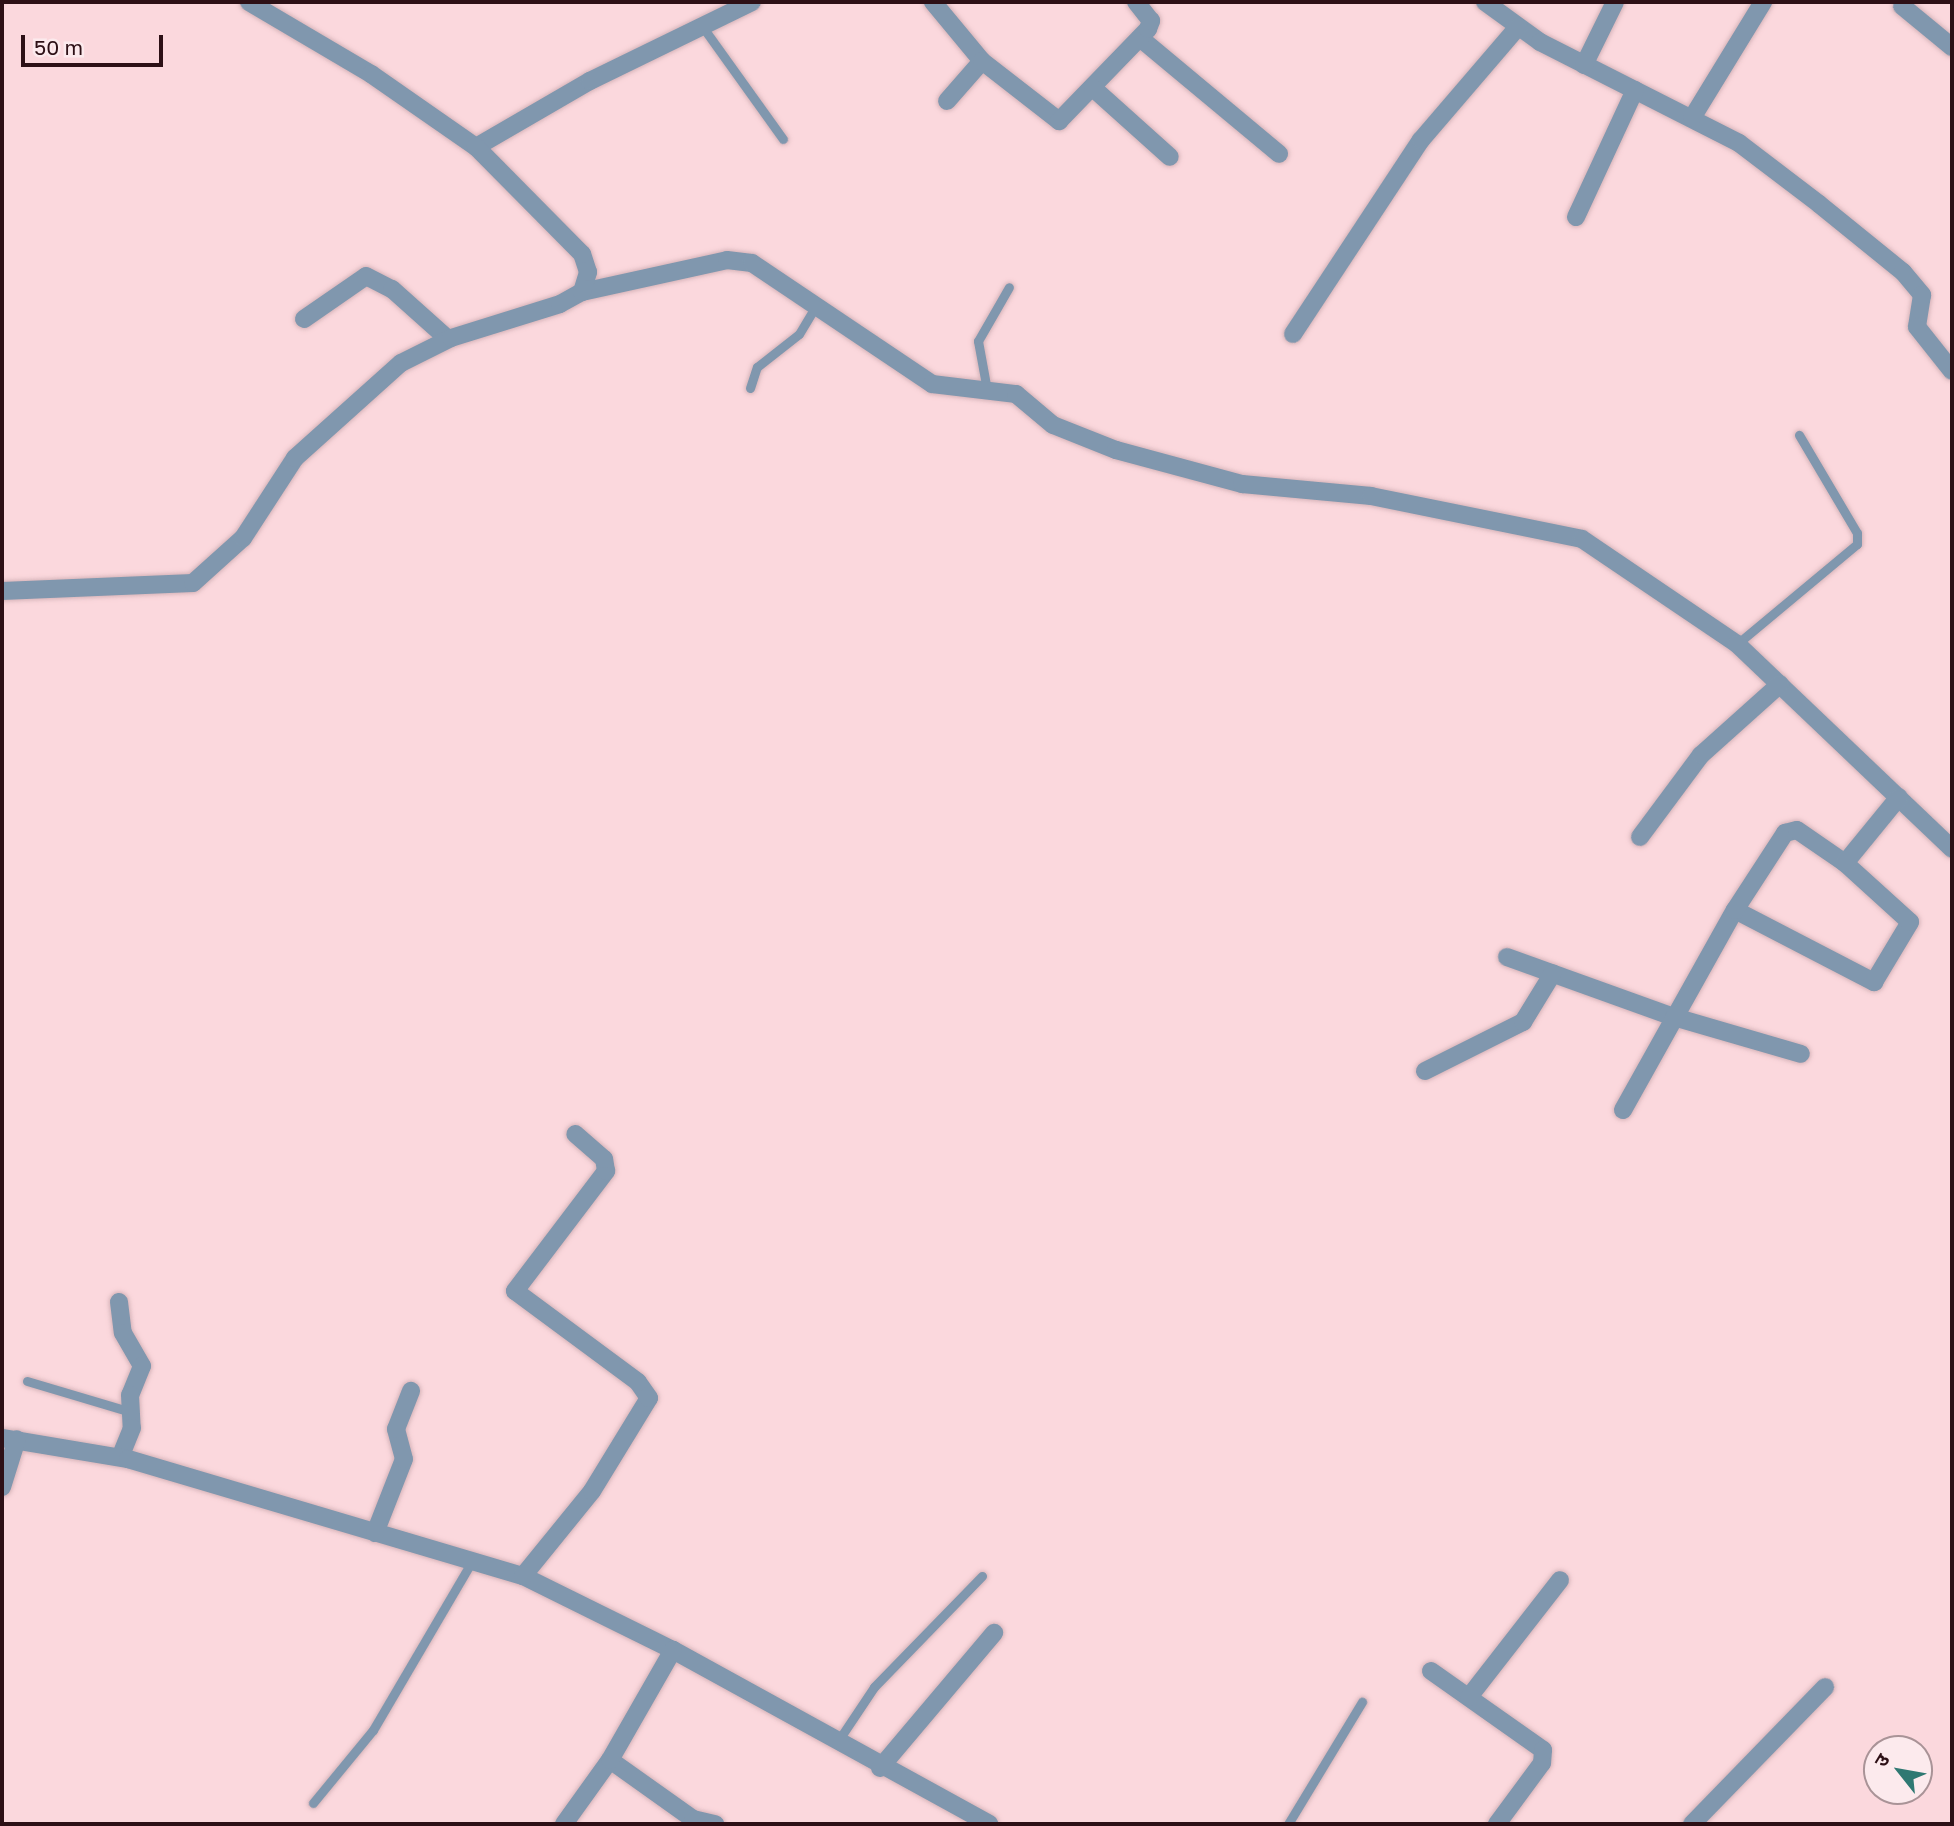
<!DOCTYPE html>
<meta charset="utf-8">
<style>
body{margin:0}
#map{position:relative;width:1954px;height:1826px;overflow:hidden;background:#fbd8dd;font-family:"Golos Text","Noto Sans Devanagari",sans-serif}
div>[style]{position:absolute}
.roads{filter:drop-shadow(0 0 2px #d6b4b9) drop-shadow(0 0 2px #d6b4b9)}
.lane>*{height:9px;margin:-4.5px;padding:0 4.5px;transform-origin:4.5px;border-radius:4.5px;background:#8097ae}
.street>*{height:18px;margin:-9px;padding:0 9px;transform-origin:9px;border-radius:9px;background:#8097ae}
span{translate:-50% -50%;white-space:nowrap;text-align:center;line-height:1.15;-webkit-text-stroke:5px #fceaed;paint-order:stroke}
.frame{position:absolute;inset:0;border:4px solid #2d1016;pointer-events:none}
.north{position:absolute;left:1863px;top:1735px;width:70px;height:70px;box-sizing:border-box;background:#fceaed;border:2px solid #a99397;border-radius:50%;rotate:301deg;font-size:19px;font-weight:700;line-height:28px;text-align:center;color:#2d1016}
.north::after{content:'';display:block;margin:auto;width:24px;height:32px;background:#2f7872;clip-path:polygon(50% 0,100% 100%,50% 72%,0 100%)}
.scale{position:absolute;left:21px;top:35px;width:142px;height:32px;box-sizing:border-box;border:4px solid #2d1016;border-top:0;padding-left:9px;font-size:21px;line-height:24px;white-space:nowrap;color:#2d1016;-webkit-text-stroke:5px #fceaed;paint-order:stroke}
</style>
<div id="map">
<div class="roads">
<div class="lane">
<i style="left:702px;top:26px;width:139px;rotate:54.4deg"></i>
<i style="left:750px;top:388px;width:22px;rotate:-72deg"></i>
<i style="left:757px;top:367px;width:53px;rotate:-38.2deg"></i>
<i style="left:799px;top:334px;width:29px;rotate:-59deg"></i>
<i style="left:987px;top:390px;width:50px;rotate:-100.4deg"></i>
<i style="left:978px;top:341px;width:62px;rotate:-60.1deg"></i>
<i style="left:1737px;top:644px;width:156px;rotate:-39.8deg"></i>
<i style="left:1857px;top:544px;width:11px;rotate:-90deg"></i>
<i style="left:1857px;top:533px;width:114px;rotate:-120.6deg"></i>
<i style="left:27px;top:1381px;width:109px;rotate:16.6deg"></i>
<i style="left:838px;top:1741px;width:65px;rotate:-56.3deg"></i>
<i style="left:874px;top:1687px;width:155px;rotate:-45.8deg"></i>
<i style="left:313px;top:1803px;width:94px;rotate:-50.6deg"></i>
<i style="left:373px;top:1730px;width:196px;rotate:-59.6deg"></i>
<i style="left:1288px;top:1824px;width:143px;rotate:-58.8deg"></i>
</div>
<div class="street">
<i style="left:249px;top:2px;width:142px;rotate:30.5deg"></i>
<i style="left:371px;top:74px;width:128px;rotate:34.8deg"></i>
<i style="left:476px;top:147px;width:132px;rotate:-30.1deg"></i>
<i style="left:590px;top:81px;width:180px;rotate:-26deg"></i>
<i style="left:933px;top:2px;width:77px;rotate:50.3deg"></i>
<i style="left:982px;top:61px;width:53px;rotate:131.2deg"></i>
<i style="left:1485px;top:2px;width:68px;rotate:36deg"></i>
<i style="left:1540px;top:42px;width:223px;rotate:26.9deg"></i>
<i style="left:1739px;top:143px;width:101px;rotate:37.3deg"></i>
<i style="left:1819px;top:204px;width:108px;rotate:39deg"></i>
<i style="left:1903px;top:272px;width:30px;rotate:50deg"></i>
<i style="left:1922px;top:295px;width:32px;rotate:99deg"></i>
<i style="left:1917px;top:327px;width:56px;rotate:51.5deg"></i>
<i style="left:1902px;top:6px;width:65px;rotate:39.4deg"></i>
<i style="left:1140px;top:38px;width:181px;rotate:39.8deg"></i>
<i style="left:982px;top:61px;width:98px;rotate:37.9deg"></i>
<i style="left:1059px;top:121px;width:128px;rotate:-45.9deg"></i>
<i style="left:1148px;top:29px;width:9px;rotate:-69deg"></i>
<i style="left:1151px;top:21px;width:24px;rotate:-128deg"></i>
<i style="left:1584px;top:65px;width:70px;rotate:-63.8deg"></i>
<i style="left:1093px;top:88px;width:103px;rotate:41.9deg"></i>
<i style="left:1692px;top:118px;width:136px;rotate:-58.5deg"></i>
<i style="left:1576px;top:217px;width:140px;rotate:-65.1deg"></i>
<i style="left:582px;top:292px;width:148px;rotate:-12.4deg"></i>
<i style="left:727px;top:260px;width:25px;rotate:7deg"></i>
<i style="left:752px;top:263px;width:217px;rotate:33.9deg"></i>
<i style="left:932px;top:384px;width:85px;rotate:6.8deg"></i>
<i style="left:1016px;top:394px;width:48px;rotate:40deg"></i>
<i style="left:1053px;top:425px;width:68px;rotate:21.6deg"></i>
<i style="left:1116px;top:450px;width:131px;rotate:15.1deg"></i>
<i style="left:1242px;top:484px;width:130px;rotate:5.3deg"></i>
<i style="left:1371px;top:496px;width:215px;rotate:11.5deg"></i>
<i style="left:1582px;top:539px;width:187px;rotate:34.1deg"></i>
<i style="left:1737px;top:644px;width:297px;rotate:43.6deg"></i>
<i style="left:304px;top:319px;width:75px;rotate:-34.7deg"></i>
<i style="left:366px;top:276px;width:29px;rotate:27deg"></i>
<i style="left:392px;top:289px;width:75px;rotate:41.8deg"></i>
<i style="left:1293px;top:334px;width:232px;rotate:-56.6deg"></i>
<i style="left:1421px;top:140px;width:149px;rotate:-49.4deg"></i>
<i style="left:2px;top:591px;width:191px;rotate:-2.4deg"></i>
<i style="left:193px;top:583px;width:67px;rotate:-42deg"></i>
<i style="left:243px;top:538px;width:95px;rotate:-57deg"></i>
<i style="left:295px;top:458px;width:142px;rotate:-41.9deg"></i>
<i style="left:401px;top:363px;width:56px;rotate:-26.6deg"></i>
<i style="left:451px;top:338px;width:114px;rotate:-17.3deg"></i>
<i style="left:560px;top:304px;width:25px;rotate:-29deg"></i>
<i style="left:582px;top:292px;width:21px;rotate:-73deg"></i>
<i style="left:588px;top:272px;width:19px;rotate:-108deg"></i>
<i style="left:582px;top:254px;width:151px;rotate:-134.7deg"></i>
<i style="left:1640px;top:837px;width:102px;rotate:-53.4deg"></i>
<i style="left:1701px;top:755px;width:106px;rotate:-41.9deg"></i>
<i style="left:1735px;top:910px;width:157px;rotate:27.4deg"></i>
<i style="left:1874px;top:982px;width:70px;rotate:-59deg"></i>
<i style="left:1910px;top:922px;width:88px;rotate:-137.8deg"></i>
<i style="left:1507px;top:957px;width:177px;rotate:19.8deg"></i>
<i style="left:1674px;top:1017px;width:132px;rotate:16.2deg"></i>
<i style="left:1425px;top:1071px;width:110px;rotate:-26.6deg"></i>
<i style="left:1523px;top:1022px;width:57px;rotate:-58.5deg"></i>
<i style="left:1623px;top:1110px;width:229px;rotate:-60.8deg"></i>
<i style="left:1735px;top:910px;width:92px;rotate:-57deg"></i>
<i style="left:1785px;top:833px;width:12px;rotate:-14deg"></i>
<i style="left:1797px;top:830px;width:58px;rotate:34.5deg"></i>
<i style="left:1845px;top:863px;width:85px;rotate:-50.7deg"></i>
<i style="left:119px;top:1302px;width:31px;rotate:83deg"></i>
<i style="left:123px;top:1333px;width:38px;rotate:60deg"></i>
<i style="left:142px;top:1366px;width:31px;rotate:112deg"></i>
<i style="left:130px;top:1395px;width:33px;rotate:87deg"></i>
<i style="left:132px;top:1428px;width:31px;rotate:112deg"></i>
<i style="left:2px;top:1438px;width:128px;rotate:9.5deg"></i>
<i style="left:128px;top:1459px;width:412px;rotate:16.5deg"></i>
<i style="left:523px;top:1576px;width:167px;rotate:26.3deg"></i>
<i style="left:673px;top:1650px;width:361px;rotate:28.8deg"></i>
<i style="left:2px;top:1487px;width:50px;rotate:-72.6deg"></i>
<i style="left:375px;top:1533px;width:79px;rotate:-68.6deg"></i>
<i style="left:404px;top:1459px;width:31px;rotate:-105deg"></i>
<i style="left:396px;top:1429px;width:41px;rotate:-68.5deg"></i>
<i style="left:523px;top:1576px;width:109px;rotate:-50.9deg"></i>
<i style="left:592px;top:1491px;width:109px;rotate:-58.5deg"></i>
<i style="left:649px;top:1398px;width:19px;rotate:-125deg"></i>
<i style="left:638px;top:1382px;width:153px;rotate:-143.5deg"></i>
<i style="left:515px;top:1291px;width:151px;rotate:-52.8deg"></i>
<i style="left:606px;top:1171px;width:12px;rotate:-99deg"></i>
<i style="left:604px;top:1159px;width:38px;rotate:-139deg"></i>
<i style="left:1431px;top:1671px;width:137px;rotate:35.2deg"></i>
<i style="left:1543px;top:1750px;width:13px;rotate:94deg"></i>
<i style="left:1542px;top:1763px;width:76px;rotate:126.4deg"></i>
<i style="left:1469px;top:1697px;width:148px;rotate:-52.1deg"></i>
<i style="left:610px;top:1760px;width:102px;rotate:35.4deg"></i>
<i style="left:693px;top:1819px;width:23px;rotate:13deg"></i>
<i style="left:880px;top:1768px;width:177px;rotate:-49.8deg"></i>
<i style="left:564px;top:1824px;width:79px;rotate:-54.3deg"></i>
<i style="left:610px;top:1760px;width:127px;rotate:-60.2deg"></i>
<i style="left:1692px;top:1824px;width:191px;rotate:-45.8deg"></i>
</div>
</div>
<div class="frame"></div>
<div class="north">उ</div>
<div class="scale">50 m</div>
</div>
